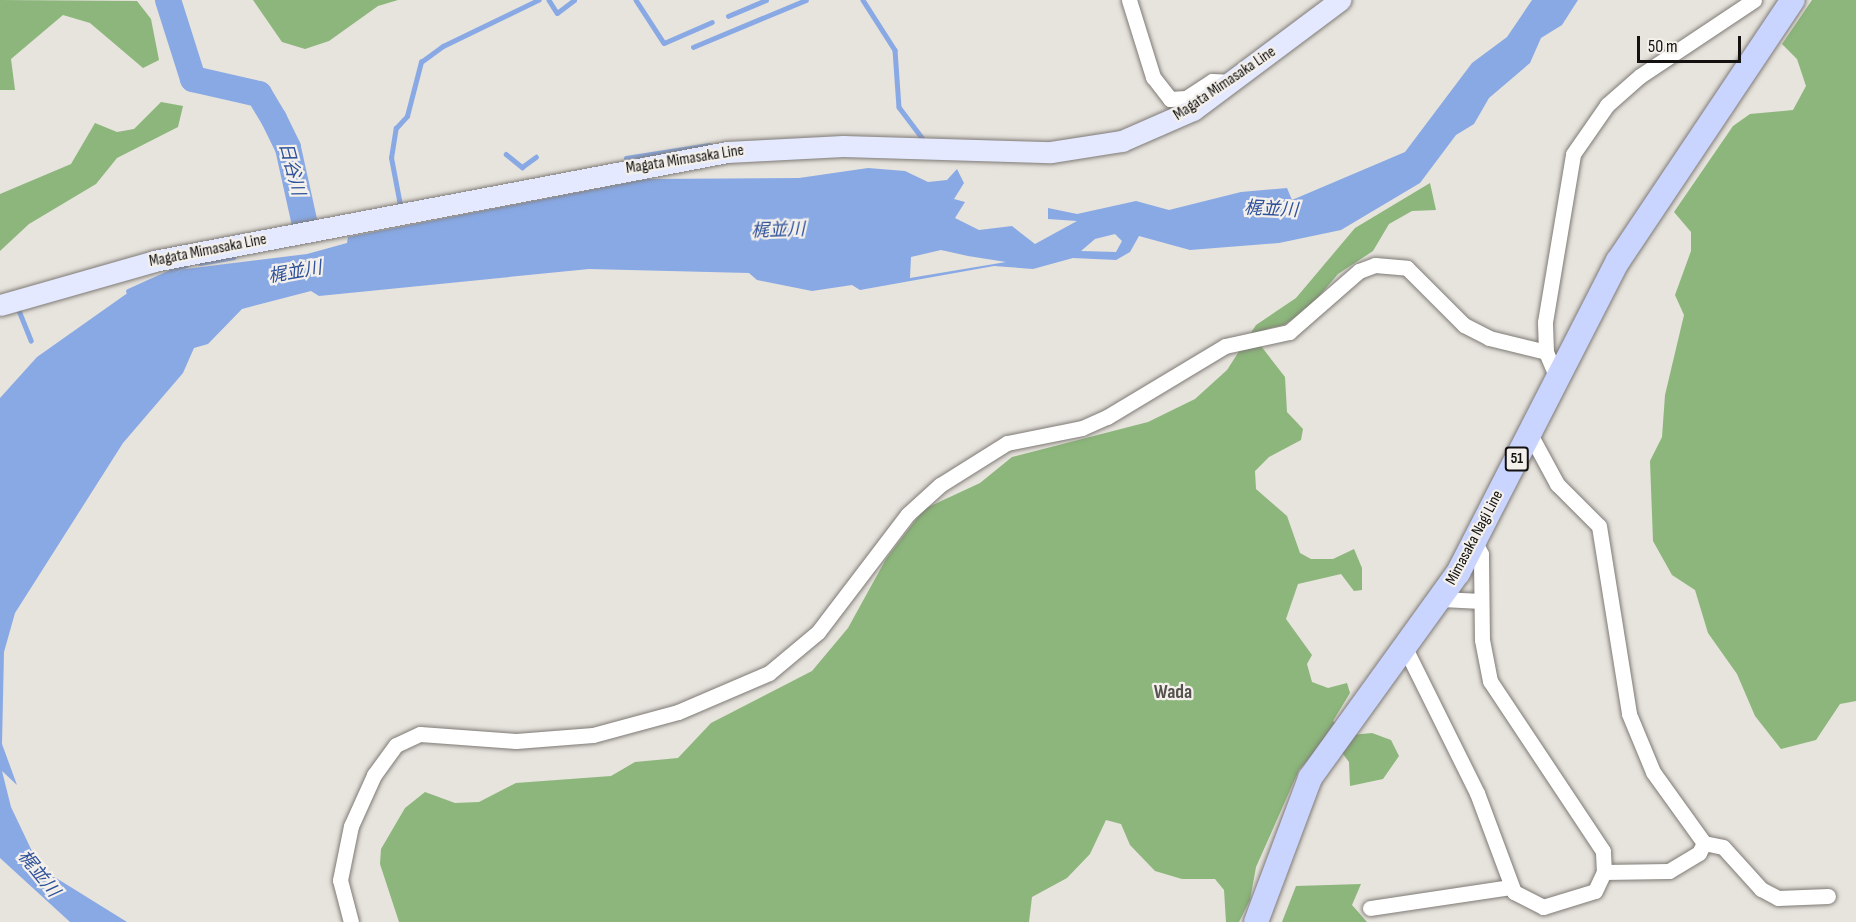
<!DOCTYPE html>
<meta charset="utf-8">
<style>
body{margin:0}
#map{position:relative;width:1856px;height:922px;overflow:hidden;background:#e7e3dd;font-family:"Sofia Sans Condensed","Noto Sans JP",sans-serif}
div>[style]{position:absolute}
.forest>*{inset:0;background:#8cb67b}
.water>*{inset:0;background:#89a9e5}
.stream>*{height:4.5px;margin:-2.25px;padding:0 2.25px;transform-origin:2.25px;border-radius:2.25px;background:#89a9e5}
.river>*{height:26px;margin:-13px;padding:0 13px;transform-origin:13px;border-radius:13px;background:#89a9e5}
.roads{filter:drop-shadow(0 0 2px #7e7a75) drop-shadow(0 0 2px #7e7a75)}
.street>*{height:15px;margin:-7.5px;padding:0 7.5px;transform-origin:7.5px;border-radius:7.5px;background:#fff}
.secondary>*{height:21px;margin:-10.5px;padding:0 10.5px;transform-origin:10.5px;border-radius:10.5px;background:#e4e9ff}
.primary>*{height:24px;margin:-12px;padding:0 12px;transform-origin:12px;border-radius:12px;background:#c9d4ff}
span{translate:-50% -50%;white-space:nowrap;text-align:center;line-height:1.15;-webkit-text-stroke:4.5px #f4f0eb;paint-order:stroke}
.shield-label span{padding:2px 4px;background:#f4f0eb;border:2px solid;border-radius:4px;-webkit-text-stroke-width:0}
.shield-label{font-size:15px;color:#131210;font-weight:700}
.street-label{font-size:16px;color:#131210}
.water-label{font-size:18px;color:#2f529b;font-style:italic}
.quarter-label{font-size:20px;color:#55514d;font-weight:700}
.scale{position:absolute;left:1637px;top:36px;width:104px;height:27px;box-sizing:border-box;border:3px solid #131210;border-top:0;padding-left:8px;font-size:18px;line-height:21px;white-space:nowrap;color:#131210;-webkit-text-stroke:4px #f4f0eb;paint-order:stroke}
</style>
<div id="map">
<div class="forest">
<i style="clip-path:polygon(0 0,137px 1px,151px 19px,159px 60px,143px 68px,90px 23px,63px 15px,11px 59px,15px 90px,0 90px)"></i>
<i style="clip-path:polygon(253px 0,398px 0,378px 6px,329px 41px,305px 49px,282px 42px)"></i>
<i style="clip-path:polygon(1812px 0,1856px 0,1856px 701px,1840px 704px,1816px 740px,1781px 749px,1755px 716px,1737px 674px,1708px 633px,1695px 590px,1672px 575px,1653px 541px,1650px 461px,1662px 437px,1665px 395px,1684px 315px,1675px 295px,1691px 251px,1691px 232px,1674px 212px,1733px 126px,1750px 114px,1793px 110px,1806px 86px,1797px 59px,1782px 44px)"></i>
<i style="clip-path:polygon(161px 102px,183px 106px,178px 127px,117px 158px,96px 184px,29px 224px,0 251px,0 194px,71px 164px,95px 123px,117px 132px,134px 129px)"></i>
<i style="clip-path:polygon(1430px 183px,1436px 210px,1412px 211px,1389px 224px,1373px 251px,1338px 274px,1310px 307px,1284px 325px,1267px 329px,1261px 346px,1285px 377px,1287px 412px,1303px 429px,1301px 440px,1269px 457px,1255px 471px,1256px 489px,1287px 516px,1300px 553px,1311px 559px,1333px 559px,1354px 549px,1362px 568px,1362px 590px,1354px 591px,1341px 574px,1298px 584px,1286px 619px,1312px 655px,1307px 664px,1312px 682px,1328px 688px,1347px 683px,1350px 693px,1333px 721px,1351px 735px,1372px 733px,1391px 740px,1399px 756px,1383px 779px,1350px 786px,1349px 762px,1340px 750px,1315px 752px,1299px 770px,1256px 867px,1250px 900px,1239px 922px,1226px 922px,1224px 890px,1215px 879px,1182px 879px,1155px 871px,1130px 845px,1121px 824px,1106px 820px,1090px 854px,1067px 878px,1032px 897px,1029px 922px,399px 922px,380px 864px,381px 849px,405px 808px,425px 792px,455px 803px,479px 802px,516px 783px,611px 776px,635px 762px,678px 758px,711px 723px,812px 671px,848px 628px,886px 559px,924px 509px,980px 483px,1012px 457px,1148px 422px,1195px 399px,1227px 370px,1256px 325px,1296px 298px,1355px 228px)"></i>
<i style="clip-path:polygon(1361px 884px,1352px 905px,1367px 922px,1282px 922px,1296px 886px)"></i>
</div>
<div class="water">
<i style="clip-path:polygon(evenodd,1532px 0,1578px 0,1562px 25px,1541px 38px,1530px 63px,1489px 98px,1474px 124px,1456px 135px,1420px 183px,1341px 230px,1279px 243px,1190px 250px,1139px 236px,1130px 252px,1116px 260px,1073px 258px,1033px 269px,994px 266px,860px 290px,852px 285px,812px 291px,757px 280px,749px 273px,589px 269px,319px 296px,311px 291px,242px 309px,208px 344px,194px 348px,183px 373px,123px 443px,15px 613px,4px 652px,2px 744px,17px 785px,2px 771px,11px 807px,40px 868px,127px 922px,70px 922px,0 858px,0 398px,37px 357px,129px 292px,185px 269px,307px 254px,347px 243px,348px 237px,647px 179px,799px 178px,868px 168px,905px 171px,928px 182px,947px 180px,957px 169px,964px 183px,954px 199px,965px 202px,955px 218px,979px 230px,1012px 226px,1035px 244px,1077px 221px,1048px 219px,1048px 208px,1077px 214px,1136px 201px,1169px 210px,1241px 192px,1287px 188px,1292px 200px,1405px 152px,1472px 63px,1507px 37px,1532px 0,1115px 234px,1122px 241px,1116px 252px,1081px 251px,1095px 239px,1115px 234px,1532px 0,941px 250px,968px 256px,1006px 262px,910px 278px,911px 257px,941px 250px)"></i>
</div>
<div class="stream">
<i style="left:549px;top:0;width:15px;rotate:58deg"></i>
<i style="left:557px;top:13px;width:21px;rotate:-37deg"></i>
<i style="left:636px;top:0;width:51px;rotate:56.9deg"></i>
<i style="left:664px;top:43px;width:52px;rotate:-23.6deg"></i>
<i style="left:863px;top:0;width:59px;rotate:57.4deg"></i>
<i style="left:895px;top:50px;width:57px;rotate:86deg"></i>
<i style="left:899px;top:107px;width:39px;rotate:53deg"></i>
<i style="left:728px;top:16px;width:41px;rotate:-22.8deg"></i>
<i style="left:693px;top:47px;width:122px;rotate:-22.6deg"></i>
<i style="left:506px;top:154px;width:21px;rotate:39deg"></i>
<i style="left:522px;top:167px;width:17px;rotate:-36deg"></i>
<i style="left:626px;top:158px;width:84px;rotate:-8.9deg"></i>
<i style="left:400px;top:205px;width:48px;rotate:-100.8deg"></i>
<i style="left:391px;top:158px;width:30px;rotate:-81deg"></i>
<i style="left:396px;top:128px;width:16px;rotate:-47deg"></i>
<i style="left:407px;top:116px;width:56px;rotate:-75.5deg"></i>
<i style="left:421px;top:62px;width:27px;rotate:-36deg"></i>
<i style="left:443px;top:46px;width:106px;rotate:-25.8deg"></i>
<i style="left:200px;top:263px;width:34px;rotate:-10deg"></i>
<i style="left:128px;top:291px;width:64px;rotate:-24.1deg"></i>
<i style="left:18px;top:308px;width:35px;rotate:68deg"></i>
</div>
<div class="river">
<i style="left:168px;top:0;width:83px;rotate:72.4deg"></i>
<i style="left:193px;top:79px;width:68px;rotate:12.8deg"></i>
<i style="left:259px;top:94px;width:29px;rotate:59deg"></i>
<i style="left:274px;top:119px;width:32px;rotate:64deg"></i>
<i style="left:288px;top:148px;width:74px;rotate:77.5deg"></i>
</div>
<div class="roads">
<div class="street">
<i style="left:1129px;top:0;width:81px;rotate:72.7deg"></i>
<i style="left:1153px;top:77px;width:28px;rotate:52deg"></i>
<i style="left:1170px;top:99px;width:16px;rotate:-4deg"></i>
<i style="left:1186px;top:98px;width:31px;rotate:-33deg"></i>
<i style="left:1212px;top:81px;width:21px;rotate:3deg"></i>
<i style="left:1557px;top:378px;width:28px;rotate:-113deg"></i>
<i style="left:1546px;top:352px;width:30px;rotate:-92deg"></i>
<i style="left:1545px;top:322px;width:170px;rotate:-80.5deg"></i>
<i style="left:1573px;top:154px;width:60px;rotate:-55.2deg"></i>
<i style="left:1607px;top:105px;width:44px;rotate:-41.3deg"></i>
<i style="left:1640px;top:76px;width:137px;rotate:-33.7deg"></i>
<i style="left:1530px;top:434px;width:57px;rotate:61.6deg"></i>
<i style="left:1557px;top:484px;width:59px;rotate:45deg"></i>
<i style="left:1599px;top:526px;width:190px;rotate:80.9deg"></i>
<i style="left:1629px;top:714px;width:63px;rotate:67.5deg"></i>
<i style="left:1653px;top:772px;width:87px;rotate:54.3deg"></i>
<i style="left:1704px;top:843px;width:11px;rotate:117deg"></i>
<i style="left:1699px;top:853px;width:35px;rotate:149deg"></i>
<i style="left:1669px;top:871px;width:65px;rotate:179.1deg"></i>
<i style="left:1442px;top:599px;width:39px;rotate:3deg"></i>
<i style="left:1405px;top:648px;width:162px;rotate:63.6deg"></i>
<i style="left:1477px;top:793px;width:106px;rotate:69.5deg"></i>
<i style="left:1514px;top:892px;width:33px;rotate:27deg"></i>
<i style="left:1543px;top:907px;width:54px;rotate:-17.1deg"></i>
<i style="left:1595px;top:891px;width:21px;rotate:-65deg"></i>
<i style="left:1604px;top:872px;width:21px;rotate:-93deg"></i>
<i style="left:1603px;top:851px;width:204px;rotate:-123.6deg"></i>
<i style="left:1490px;top:681px;width:42px;rotate:-101deg"></i>
<i style="left:1482px;top:640px;width:86px;rotate:-90.7deg"></i>
<i style="left:1481px;top:554px;width:13px;rotate:-117deg"></i>
<i style="left:1704px;top:843px;width:19px;rotate:12deg"></i>
<i style="left:1723px;top:847px;width:57px;rotate:47.9deg"></i>
<i style="left:1761px;top:889px;width:19px;rotate:28deg"></i>
<i style="left:1778px;top:898px;width:50px;rotate:-2.3deg"></i>
<i style="left:1370px;top:908px;width:143px;rotate:-8.5deg"></i>
<i style="left:351px;top:922px;width:43px;rotate:-104.7deg"></i>
<i style="left:340px;top:880px;width:55px;rotate:-78.5deg"></i>
<i style="left:351px;top:826px;width:56px;rotate:-65.7deg"></i>
<i style="left:374px;top:775px;width:37px;rotate:-54deg"></i>
<i style="left:396px;top:745px;width:26px;rotate:-25deg"></i>
<i style="left:420px;top:734px;width:96px;rotate:4.2deg"></i>
<i style="left:516px;top:741px;width:77px;rotate:-4.5deg"></i>
<i style="left:593px;top:735px;width:88px;rotate:-15.1deg"></i>
<i style="left:678px;top:712px;width:99px;rotate:-23.2deg"></i>
<i style="left:769px;top:673px;width:64px;rotate:-39.9deg"></i>
<i style="left:818px;top:632px;width:148px;rotate:-52.7deg"></i>
<i style="left:908px;top:514px;width:43px;rotate:-42.2deg"></i>
<i style="left:940px;top:485px;width:79px;rotate:-32.1deg"></i>
<i style="left:1007px;top:443px;width:76px;rotate:-11.3deg"></i>
<i style="left:1082px;top:428px;width:27px;rotate:-24deg"></i>
<i style="left:1107px;top:417px;width:138px;rotate:-31deg"></i>
<i style="left:1225px;top:346px;width:66px;rotate:-12.3deg"></i>
<i style="left:1289px;top:332px;width:93px;rotate:-41.1deg"></i>
<i style="left:1359px;top:271px;width:17px;rotate:-21deg"></i>
<i style="left:1375px;top:265px;width:32px;rotate:5deg"></i>
<i style="left:1407px;top:268px;width:81px;rotate:45deg"></i>
<i style="left:1464px;top:325px;width:28px;rotate:27deg"></i>
<i style="left:1489px;top:338px;width:59px;rotate:13.8deg"></i>
</div>
<div class="secondary">
<i style="left:0;top:305px;width:160px;rotate:-15.9deg"></i>
<i style="left:154px;top:261px;width:583px;rotate:-10.77deg"></i>
<i style="left:727px;top:152px;width:116px;rotate:-3deg"></i>
<i style="left:843px;top:146px;width:208px;rotate:1.7deg"></i>
<i style="left:1051px;top:152px;width:72px;rotate:-8.8deg"></i>
<i style="left:1122px;top:141px;width:77px;rotate:-23.6deg"></i>
<i style="left:1193px;top:110px;width:184px;rotate:-36.8deg"></i>
</div>
<div class="primary">
<i style="left:1256px;top:922px;width:154px;rotate:-69.4deg"></i>
<i style="left:1310px;top:778px;width:253px;rotate:-54.2deg"></i>
<i style="left:1458px;top:573px;width:351px;rotate:-62.9deg"></i>
<i style="left:1618px;top:261px;width:314px;rotate:-56.2deg"></i>
</div>
</div>
<div class="shield-label">
<span style="left:1517px;top:459px">51</span>
</div>
<div class="street-label">
<span style="left:1225px;top:84px;rotate:-34deg">Magata Mimasaka Line</span>
<span style="left:685px;top:160px;rotate:-9deg">Magata Mimasaka Line</span>
<span style="left:208px;top:251px;rotate:-11deg">Magata Mimasaka Line</span>
<span style="left:1475px;top:538px;rotate:-62deg">Mimasaka Nagi Line</span>
</div>
<div class="water-label">
<span style="left:291px;top:169px;rotate:75deg">日谷川</span>
<span style="left:1271px;top:210px;rotate:3deg">梶並川</span>
<span style="left:778px;top:231px;rotate:-2deg">梶並川</span>
<span style="left:295px;top:273px;rotate:-10deg">梶並川</span>
<span style="left:38px;top:874px;rotate:51deg">梶並川</span>
</div>
<div class="quarter-label">
<span style="left:1173px;top:692px">Wada</span>
</div>
<div class="scale">50 m</div>
</div>
